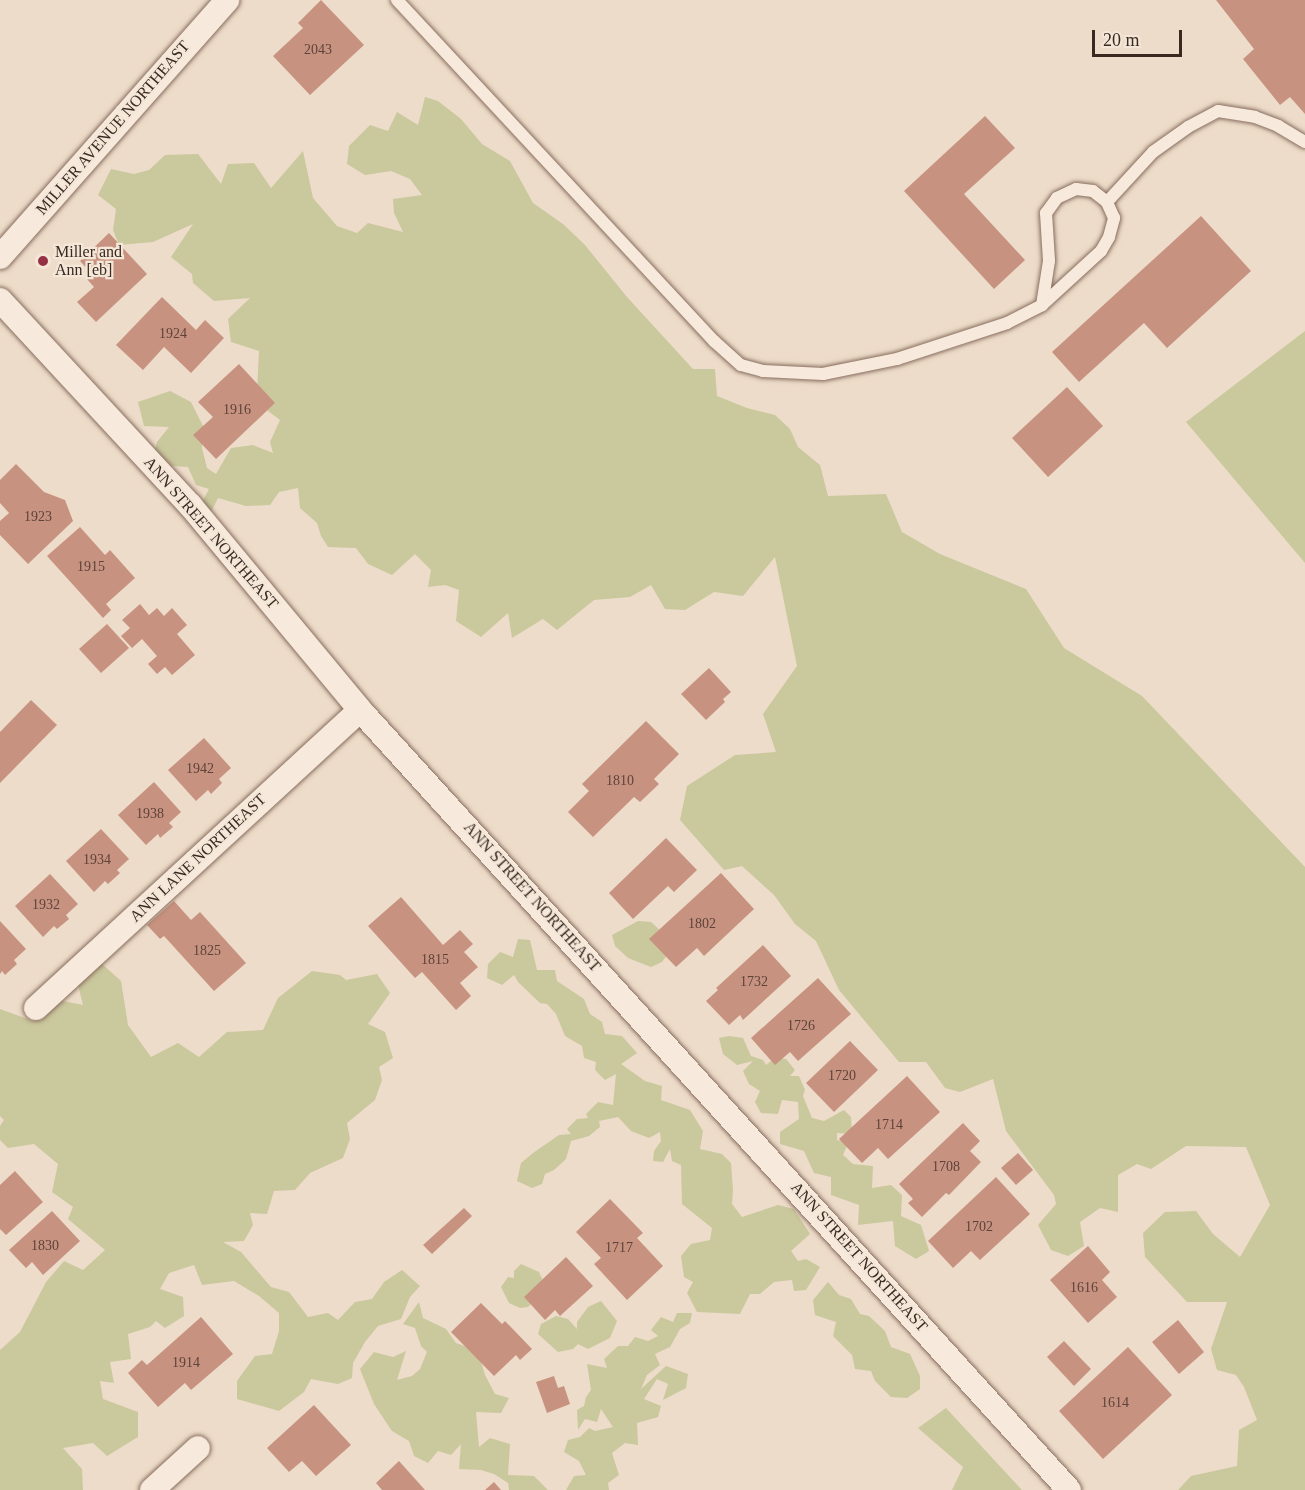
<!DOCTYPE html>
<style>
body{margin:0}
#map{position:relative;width:1305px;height:1490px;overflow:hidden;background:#eddcc9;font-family:Georgia,serif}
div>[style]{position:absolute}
.green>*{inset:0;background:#cac89d}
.building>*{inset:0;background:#c89281}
.roads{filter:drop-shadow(0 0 2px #886d5e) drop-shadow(0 0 2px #886d5e)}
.lane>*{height:12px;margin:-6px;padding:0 6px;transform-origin:6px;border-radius:6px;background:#f7eadc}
.street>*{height:24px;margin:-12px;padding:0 12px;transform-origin:12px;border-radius:12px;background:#f7eadc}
.dots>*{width:16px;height:16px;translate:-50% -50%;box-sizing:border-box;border:3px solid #f4e7d8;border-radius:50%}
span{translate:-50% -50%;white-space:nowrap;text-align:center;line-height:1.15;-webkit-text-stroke:4.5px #f4e7d8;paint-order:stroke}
.number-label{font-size:14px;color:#5d4339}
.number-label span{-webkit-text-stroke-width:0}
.street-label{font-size:16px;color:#392921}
.poi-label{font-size:16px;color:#392921}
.left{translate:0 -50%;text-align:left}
.scale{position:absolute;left:1092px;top:30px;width:90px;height:27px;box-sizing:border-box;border:3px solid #392921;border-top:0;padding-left:8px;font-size:18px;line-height:21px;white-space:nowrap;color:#392921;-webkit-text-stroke:4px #f4e7d8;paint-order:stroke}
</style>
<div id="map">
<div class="green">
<i style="clip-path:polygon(425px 97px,438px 101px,461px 119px,482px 144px,510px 161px,533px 203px,563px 224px,585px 245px,627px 297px,693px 369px,715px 369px,717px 396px,747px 408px,775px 415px,790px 429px,798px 447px,820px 465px,828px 496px,886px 494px,902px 532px,940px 554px,1026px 589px,1064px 648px,1142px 696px,1305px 867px,1305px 1490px,1178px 1490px,1191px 1476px,1237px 1466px,1239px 1430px,1257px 1420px,1244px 1387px,1236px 1375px,1217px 1370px,1211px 1349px,1227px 1302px,1187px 1302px,1145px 1257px,1143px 1233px,1165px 1212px,1196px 1211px,1213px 1234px,1240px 1257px,1270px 1205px,1246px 1147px,1186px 1146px,1151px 1169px,1137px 1164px,1118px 1175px,1118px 1212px,1100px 1208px,1080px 1222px,1084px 1246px,1068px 1256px,1051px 1250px,1038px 1225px,1056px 1204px,1054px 1195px,1006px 1131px,993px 1079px,960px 1092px,945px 1088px,926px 1062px,899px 1062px,839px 990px,816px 941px,795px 924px,774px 895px,742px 866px,724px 870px,680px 820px,687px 786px,735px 755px,776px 752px,763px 714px,797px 666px,775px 557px,743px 596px,714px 592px,685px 610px,665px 609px,651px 585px,630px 597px,594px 600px,557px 630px,543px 619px,512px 638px,508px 613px,481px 637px,456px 621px,459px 590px,445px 585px,428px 587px,431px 570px,415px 554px,392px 575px,368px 564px,356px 548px,328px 547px,321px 536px,317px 523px,300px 508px,298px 488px,279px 492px,270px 505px,246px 506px,218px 498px,210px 514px,201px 504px,209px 489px,196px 485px,188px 467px,172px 466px,154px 454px,157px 442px,169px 427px,144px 426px,138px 402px,170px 391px,191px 402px,203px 426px,202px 448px,207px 468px,216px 474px,231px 448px,253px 445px,273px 453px,270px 442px,280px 420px,268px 411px,257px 392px,259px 351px,231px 342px,228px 319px,250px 298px,214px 301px,193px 283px,192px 274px,171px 257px,193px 224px,153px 242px,119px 245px,113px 230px,116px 209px,98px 195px,111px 169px,134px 174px,149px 170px,165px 155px,198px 154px,221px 184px,228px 164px,254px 163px,271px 188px,303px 151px,313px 198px,337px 226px,357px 233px,368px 223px,403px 232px,394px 213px,393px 199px,422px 195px,410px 179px,391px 171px,365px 175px,347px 164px,349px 146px,370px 125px,388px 131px,397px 112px,418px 125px)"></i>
<i style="clip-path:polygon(1305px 331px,1305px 563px,1186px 422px)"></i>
<i style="clip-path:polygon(638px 921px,651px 922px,675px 944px,662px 962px,651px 967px,628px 958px,615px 946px,612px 935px)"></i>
<i style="clip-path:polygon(518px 939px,530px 940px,537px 970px,555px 970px,557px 981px,584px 999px,590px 1014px,602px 1022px,605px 1034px,622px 1036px,637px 1053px,621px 1064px,645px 1081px,662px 1086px,661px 1100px,690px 1110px,703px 1131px,700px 1149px,722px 1154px,731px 1163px,733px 1190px,732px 1204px,742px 1217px,778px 1205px,794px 1209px,810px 1234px,791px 1251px,798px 1261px,806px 1259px,820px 1267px,806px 1290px,794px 1291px,792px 1280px,774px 1282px,760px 1294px,750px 1294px,740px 1314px,697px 1312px,687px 1293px,693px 1282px,684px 1277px,681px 1256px,691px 1244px,710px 1240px,712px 1228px,682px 1204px,681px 1165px,672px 1161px,670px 1149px,663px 1162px,653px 1161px,654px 1151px,661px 1141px,660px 1132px,649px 1138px,631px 1131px,618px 1117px,599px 1121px,600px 1127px,589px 1136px,571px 1141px,566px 1159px,554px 1170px,545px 1174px,542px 1184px,532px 1188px,517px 1181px,521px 1163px,533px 1153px,559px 1135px,571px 1134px,567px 1129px,577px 1119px,588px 1118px,586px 1114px,598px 1102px,613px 1105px,616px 1074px,605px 1080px,595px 1070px,596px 1062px,584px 1058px,582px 1046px,565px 1036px,556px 1014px,547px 1004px,540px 1003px,518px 982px,514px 975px,502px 985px,487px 978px,488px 964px,500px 952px,513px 957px)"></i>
<i style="clip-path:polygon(101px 963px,121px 981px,128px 1025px,151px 1057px,178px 1043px,199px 1057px,227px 1032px,263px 1030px,278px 998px,312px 971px,340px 975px,346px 980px,377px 974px,390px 993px,368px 1024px,385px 1032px,393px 1058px,379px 1067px,382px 1080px,375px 1100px,347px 1123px,350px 1139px,343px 1158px,310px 1173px,295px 1190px,274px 1191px,267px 1214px,250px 1213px,253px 1225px,244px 1241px,223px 1242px,241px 1252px,271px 1287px,289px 1292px,308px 1317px,328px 1313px,338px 1320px,355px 1302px,372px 1299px,384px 1282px,402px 1270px,420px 1286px,410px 1297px,401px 1319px,378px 1326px,365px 1342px,353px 1363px,352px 1378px,338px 1384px,311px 1379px,304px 1392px,279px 1411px,237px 1399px,237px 1381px,255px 1356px,272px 1354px,279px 1331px,279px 1313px,259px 1296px,234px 1281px,202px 1285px,194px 1265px,169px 1273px,160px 1289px,183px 1297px,184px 1316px,165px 1328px,156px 1321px,150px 1327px,128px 1334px,131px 1359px,110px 1362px,114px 1383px,100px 1381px,103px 1399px,138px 1412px,138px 1437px,107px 1456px,93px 1443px,63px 1448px,82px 1469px,83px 1490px,0 1490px,0 1350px,20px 1332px,46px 1282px,64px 1261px,83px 1270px,105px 1250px,68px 1219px,73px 1207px,52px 1192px,58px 1164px,34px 1144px,8px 1148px,0 1140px,0 1126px,4px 1120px,0 1116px,0 1009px,33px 1021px,53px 999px,83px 1005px,76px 977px)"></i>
<i style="clip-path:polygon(729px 1036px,743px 1038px,751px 1056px,763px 1060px,766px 1065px,775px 1058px,786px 1059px,795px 1070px,790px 1076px,799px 1076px,805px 1090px,803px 1096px,812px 1118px,824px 1121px,844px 1110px,851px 1117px,852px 1134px,837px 1133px,837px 1140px,848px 1143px,843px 1155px,853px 1164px,873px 1166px,872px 1188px,891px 1185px,902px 1195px,901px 1216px,921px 1225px,929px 1251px,916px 1259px,895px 1246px,893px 1221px,858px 1225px,859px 1205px,831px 1195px,831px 1177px,814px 1173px,804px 1151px,780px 1144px,780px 1132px,799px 1119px,798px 1102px,782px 1100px,778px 1114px,761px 1113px,755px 1102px,760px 1091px,749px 1084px,743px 1071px,753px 1061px,737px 1065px,723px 1054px,719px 1038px)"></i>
<i style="clip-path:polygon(521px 1264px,539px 1272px,544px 1283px,541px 1294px,528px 1307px,520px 1308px,509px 1303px,501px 1287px,508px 1277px,514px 1278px,514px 1271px)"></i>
<i style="clip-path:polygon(828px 1282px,839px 1295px,851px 1299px,860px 1314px,869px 1316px,885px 1331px,891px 1347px,910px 1354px,920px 1376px,920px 1389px,907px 1398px,891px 1397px,875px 1381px,871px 1371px,855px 1369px,852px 1355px,833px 1336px,836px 1322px,815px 1315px,813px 1300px)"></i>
<i style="clip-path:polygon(601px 1301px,617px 1321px,610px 1338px,588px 1349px,578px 1344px,573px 1349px,558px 1352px,538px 1334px,541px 1324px,556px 1316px,568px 1319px,577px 1329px,577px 1322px,588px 1307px)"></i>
<i style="clip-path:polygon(419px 1302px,423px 1318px,446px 1329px,456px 1343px,478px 1351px,485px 1375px,495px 1394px,509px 1398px,501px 1413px,476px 1412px,479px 1447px,490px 1438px,510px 1444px,508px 1475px,534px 1476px,548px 1490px,509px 1490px,508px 1483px,494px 1474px,481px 1470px,459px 1469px,461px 1444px,451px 1455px,438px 1451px,428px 1463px,414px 1456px,409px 1441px,392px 1431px,374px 1404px,360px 1369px,374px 1352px,393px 1357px,406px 1351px,397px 1380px,412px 1376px,420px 1369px,427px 1352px,421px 1346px,415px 1328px,403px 1324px)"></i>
<i style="clip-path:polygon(677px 1313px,692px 1313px,690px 1323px,680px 1329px,670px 1347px,655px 1354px,660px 1365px,647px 1375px,641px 1389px,666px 1366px,688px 1374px,686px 1388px,663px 1400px,668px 1384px,657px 1379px,644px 1399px,661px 1406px,658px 1417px,637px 1423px,638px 1445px,625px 1443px,612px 1453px,619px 1475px,608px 1483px,609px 1490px,566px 1490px,574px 1476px,586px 1475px,579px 1461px,564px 1452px,568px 1440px,580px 1437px,589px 1428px,595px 1431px,613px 1427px,601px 1409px,597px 1422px,585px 1419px,578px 1430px,577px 1410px,584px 1406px,586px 1397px,591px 1390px,587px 1364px,607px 1368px,604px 1359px,618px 1346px,628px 1346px,635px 1337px,648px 1341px,658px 1336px,651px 1330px,661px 1317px,673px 1322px)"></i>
<i style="clip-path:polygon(946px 1408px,1022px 1490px,952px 1490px,963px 1467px,918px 1428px)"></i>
</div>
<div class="building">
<i style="clip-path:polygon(321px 0,364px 45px,310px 95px,273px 56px,303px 28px,298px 23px)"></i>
<i style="clip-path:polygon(1216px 0,1305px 0,1305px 114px,1290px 97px,1280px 105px,1243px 59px,1254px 49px)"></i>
<i style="clip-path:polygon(985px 116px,1015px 148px,964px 194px,1025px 260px,994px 289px,904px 191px)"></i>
<i style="clip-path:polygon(1201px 216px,1251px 271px,1167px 348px,1144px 323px,1079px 382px,1052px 352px)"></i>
<i style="clip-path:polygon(109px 233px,147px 274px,96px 322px,77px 302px,94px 287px,86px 278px,91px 273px,80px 261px)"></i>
<i style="clip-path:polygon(162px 297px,196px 330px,205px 320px,224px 338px,191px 373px,164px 347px,143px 370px,116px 345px)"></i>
<i style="clip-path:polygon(239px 364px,275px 403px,216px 459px,193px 435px,213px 417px,198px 402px)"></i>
<i style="clip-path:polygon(1067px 387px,1103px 426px,1048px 477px,1012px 438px)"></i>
<i style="clip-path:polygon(16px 464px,44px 492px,65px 500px,73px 521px,28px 564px,0 535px,0 521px,9px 513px,0 503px,0 480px)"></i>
<i style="clip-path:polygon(80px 527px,105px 555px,110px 550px,135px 578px,106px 604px,111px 610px,103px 618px,47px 556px)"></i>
<i style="clip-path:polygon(140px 604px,149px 615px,157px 608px,164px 616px,172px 608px,187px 625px,177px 634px,195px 655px,172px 675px,165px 667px,157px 674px,148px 664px,157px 656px,142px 639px,132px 648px,121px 636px,130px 628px,122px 620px)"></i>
<i style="clip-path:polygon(107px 624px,129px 648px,101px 673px,79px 649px)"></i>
<i style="clip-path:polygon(709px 668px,731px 692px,723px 699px,725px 702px,706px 720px,681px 694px)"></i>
<i style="clip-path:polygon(31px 700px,57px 725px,0 783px,0 732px)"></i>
<i style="clip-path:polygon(646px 721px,679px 754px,654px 779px,659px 784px,640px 802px,634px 797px,593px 837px,568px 812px,589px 791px,582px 784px)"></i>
<i style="clip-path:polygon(204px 738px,231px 768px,219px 779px,222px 783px,211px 794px,208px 790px,196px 801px,168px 770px)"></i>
<i style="clip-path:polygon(154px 782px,181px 812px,169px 823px,173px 827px,160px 838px,158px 834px,146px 845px,118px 815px)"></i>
<i style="clip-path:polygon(101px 829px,129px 859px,117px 870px,120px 873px,108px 884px,105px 881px,94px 892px,66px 861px)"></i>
<i style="clip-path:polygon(666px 838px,697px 870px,674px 892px,668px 886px,633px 919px,609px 893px)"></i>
<i style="clip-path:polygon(721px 873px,754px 909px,704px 956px,697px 948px,676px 967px,649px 939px)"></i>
<i style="clip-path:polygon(50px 874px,78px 904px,66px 915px,69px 919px,57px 929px,54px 926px,43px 937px,15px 906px)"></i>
<i style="clip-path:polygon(401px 897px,443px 945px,460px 930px,473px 944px,464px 952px,478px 967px,460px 983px,471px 996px,456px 1010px,422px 972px,415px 978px,368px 926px)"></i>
<i style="clip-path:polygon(174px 901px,191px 920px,200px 912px,246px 963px,214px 991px,164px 936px,160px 939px,147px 925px)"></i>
<i style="clip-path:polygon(0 921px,26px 949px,14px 960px,17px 964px,5px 975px,2px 971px,0 974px)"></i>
<i style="clip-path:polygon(763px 945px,791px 976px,743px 1020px,740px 1015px,729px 1025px,706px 1001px,718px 990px,716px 988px)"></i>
<i style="clip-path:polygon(818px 978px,851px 1014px,798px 1061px,790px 1052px,775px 1065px,751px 1038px)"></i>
<i style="clip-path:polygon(850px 1041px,878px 1070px,834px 1112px,806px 1083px)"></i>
<i style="clip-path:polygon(907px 1076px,940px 1112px,888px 1159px,878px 1148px,862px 1163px,839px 1139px)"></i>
<i style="clip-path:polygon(963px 1123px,980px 1141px,970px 1151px,981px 1162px,949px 1195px,946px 1193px,922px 1217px,908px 1203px,913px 1199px,899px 1184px)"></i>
<i style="clip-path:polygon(1018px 1153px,1033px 1170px,1016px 1185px,1001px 1168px)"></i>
<i style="clip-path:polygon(15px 1171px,43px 1202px,6px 1235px,0 1229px,0 1185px)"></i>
<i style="clip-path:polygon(996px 1177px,1030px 1214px,980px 1260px,971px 1251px,953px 1268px,928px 1241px)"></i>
<i style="clip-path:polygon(610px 1199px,643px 1233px,637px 1238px,663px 1266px,627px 1300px,594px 1264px,601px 1258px,576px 1232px)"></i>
<i style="clip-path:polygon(464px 1208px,472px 1216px,432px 1254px,423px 1245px)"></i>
<i style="clip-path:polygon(52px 1211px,80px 1241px,43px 1275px,32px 1262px,26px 1268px,9px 1250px)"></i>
<i style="clip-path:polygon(1088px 1246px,1110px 1272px,1102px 1280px,1117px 1297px,1088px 1323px,1050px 1280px)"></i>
<i style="clip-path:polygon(566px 1257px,593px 1286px,560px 1316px,555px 1310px,545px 1320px,524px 1297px)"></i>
<i style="clip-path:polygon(481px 1303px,502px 1324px,505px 1321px,532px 1349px,520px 1360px,516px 1355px,494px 1376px,451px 1332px)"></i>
<i style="clip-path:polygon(201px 1317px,233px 1354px,191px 1390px,185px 1383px,158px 1407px,128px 1373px,142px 1360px,147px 1365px)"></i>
<i style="clip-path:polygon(1178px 1320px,1204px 1352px,1179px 1374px,1152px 1342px)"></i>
<i style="clip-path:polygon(1064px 1341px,1091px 1369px,1074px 1386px,1047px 1357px)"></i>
<i style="clip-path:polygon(1128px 1347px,1172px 1395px,1103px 1459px,1059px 1411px)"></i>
<i style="clip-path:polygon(554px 1376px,558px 1388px,564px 1386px,570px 1404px,547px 1413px,536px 1382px)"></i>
<i style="clip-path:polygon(314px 1405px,351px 1445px,316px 1476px,302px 1461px,289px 1472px,267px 1448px)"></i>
<i style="clip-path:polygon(399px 1461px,425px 1490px,382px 1490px,376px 1483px)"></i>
<i style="clip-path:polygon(494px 1482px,501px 1490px,485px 1490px)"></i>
</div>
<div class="roads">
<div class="lane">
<i style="left:397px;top:0;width:466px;rotate:47.1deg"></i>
<i style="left:714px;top:341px;width:36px;rotate:42deg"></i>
<i style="left:741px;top:365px;width:23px;rotate:15deg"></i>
<i style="left:763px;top:371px;width:60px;rotate:2.9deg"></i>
<i style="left:823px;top:374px;width:76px;rotate:-11.5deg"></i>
<i style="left:897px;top:359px;width:116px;rotate:-18.1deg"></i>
<i style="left:1007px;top:323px;width:39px;rotate:-27deg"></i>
<i style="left:1042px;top:305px;width:80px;rotate:-42.5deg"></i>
<i style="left:1101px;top:251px;width:16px;rotate:-60deg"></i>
<i style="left:1109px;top:237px;width:20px;rotate:-75deg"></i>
<i style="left:1114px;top:218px;width:17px;rotate:-114deg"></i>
<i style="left:1107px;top:202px;width:18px;rotate:-142deg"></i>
<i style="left:1093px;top:191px;width:17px;rotate:-173deg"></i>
<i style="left:1076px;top:189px;width:21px;rotate:155deg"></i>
<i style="left:1057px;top:198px;width:19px;rotate:126deg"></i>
<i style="left:1046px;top:213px;width:48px;rotate:86.4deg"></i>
<i style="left:1049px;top:261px;width:45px;rotate:99deg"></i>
<i style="left:1107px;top:202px;width:68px;rotate:-47.4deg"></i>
<i style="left:1153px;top:152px;width:43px;rotate:-35.5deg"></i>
<i style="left:1188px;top:127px;width:34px;rotate:-28deg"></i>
<i style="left:1218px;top:111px;width:37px;rotate:9deg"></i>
<i style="left:1255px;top:117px;width:25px;rotate:21deg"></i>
<i style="left:1278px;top:126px;width:31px;rotate:31deg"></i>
</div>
<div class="street">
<i style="left:0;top:257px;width:343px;rotate:-48.5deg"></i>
<i style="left:0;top:300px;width:280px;rotate:47.2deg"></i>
<i style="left:190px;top:505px;width:266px;rotate:50.3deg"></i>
<i style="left:360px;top:710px;width:1054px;rotate:47.73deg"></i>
<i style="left:36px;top:1008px;width:440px;rotate:-42.6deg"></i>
<i style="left:152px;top:1490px;width:62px;rotate:-42.4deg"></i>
</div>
</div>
<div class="dots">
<i style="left:43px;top:261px;background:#943244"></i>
</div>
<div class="number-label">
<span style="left:318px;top:50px">2043</span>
<span style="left:173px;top:334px">1924</span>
<span style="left:237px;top:410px">1916</span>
<span style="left:38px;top:517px">1923</span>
<span style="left:91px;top:567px">1915</span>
<span style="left:200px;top:769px">1942</span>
<span style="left:620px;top:781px">1810</span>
<span style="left:150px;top:814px">1938</span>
<span style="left:97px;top:860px">1934</span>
<span style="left:46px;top:905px">1932</span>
<span style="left:702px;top:924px">1802</span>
<span style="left:207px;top:951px">1825</span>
<span style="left:435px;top:960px">1815</span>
<span style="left:754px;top:982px">1732</span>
<span style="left:801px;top:1026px">1726</span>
<span style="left:842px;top:1076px">1720</span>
<span style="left:889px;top:1125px">1714</span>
<span style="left:946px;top:1167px">1708</span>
<span style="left:979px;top:1227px">1702</span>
<span style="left:45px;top:1246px">1830</span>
<span style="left:619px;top:1248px">1717</span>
<span style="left:1084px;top:1288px">1616</span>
<span style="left:186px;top:1363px">1914</span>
<span style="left:1115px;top:1403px">1614</span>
</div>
<div class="street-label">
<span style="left:113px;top:128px;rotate:-49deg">MILLER AVENUE NORTHEAST</span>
<span style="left:211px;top:533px;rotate:49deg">ANN STREET NORTHEAST</span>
<span style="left:198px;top:858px;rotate:-43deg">ANN LANE NORTHEAST</span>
<span style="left:532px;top:897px;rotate:48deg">ANN STREET NORTHEAST</span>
<span style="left:859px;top:1257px;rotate:48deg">ANN STREET NORTHEAST</span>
</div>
<div class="poi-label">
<span class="left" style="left:55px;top:261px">Miller and<br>Ann [eb]</span>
</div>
<div class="scale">20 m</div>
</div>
